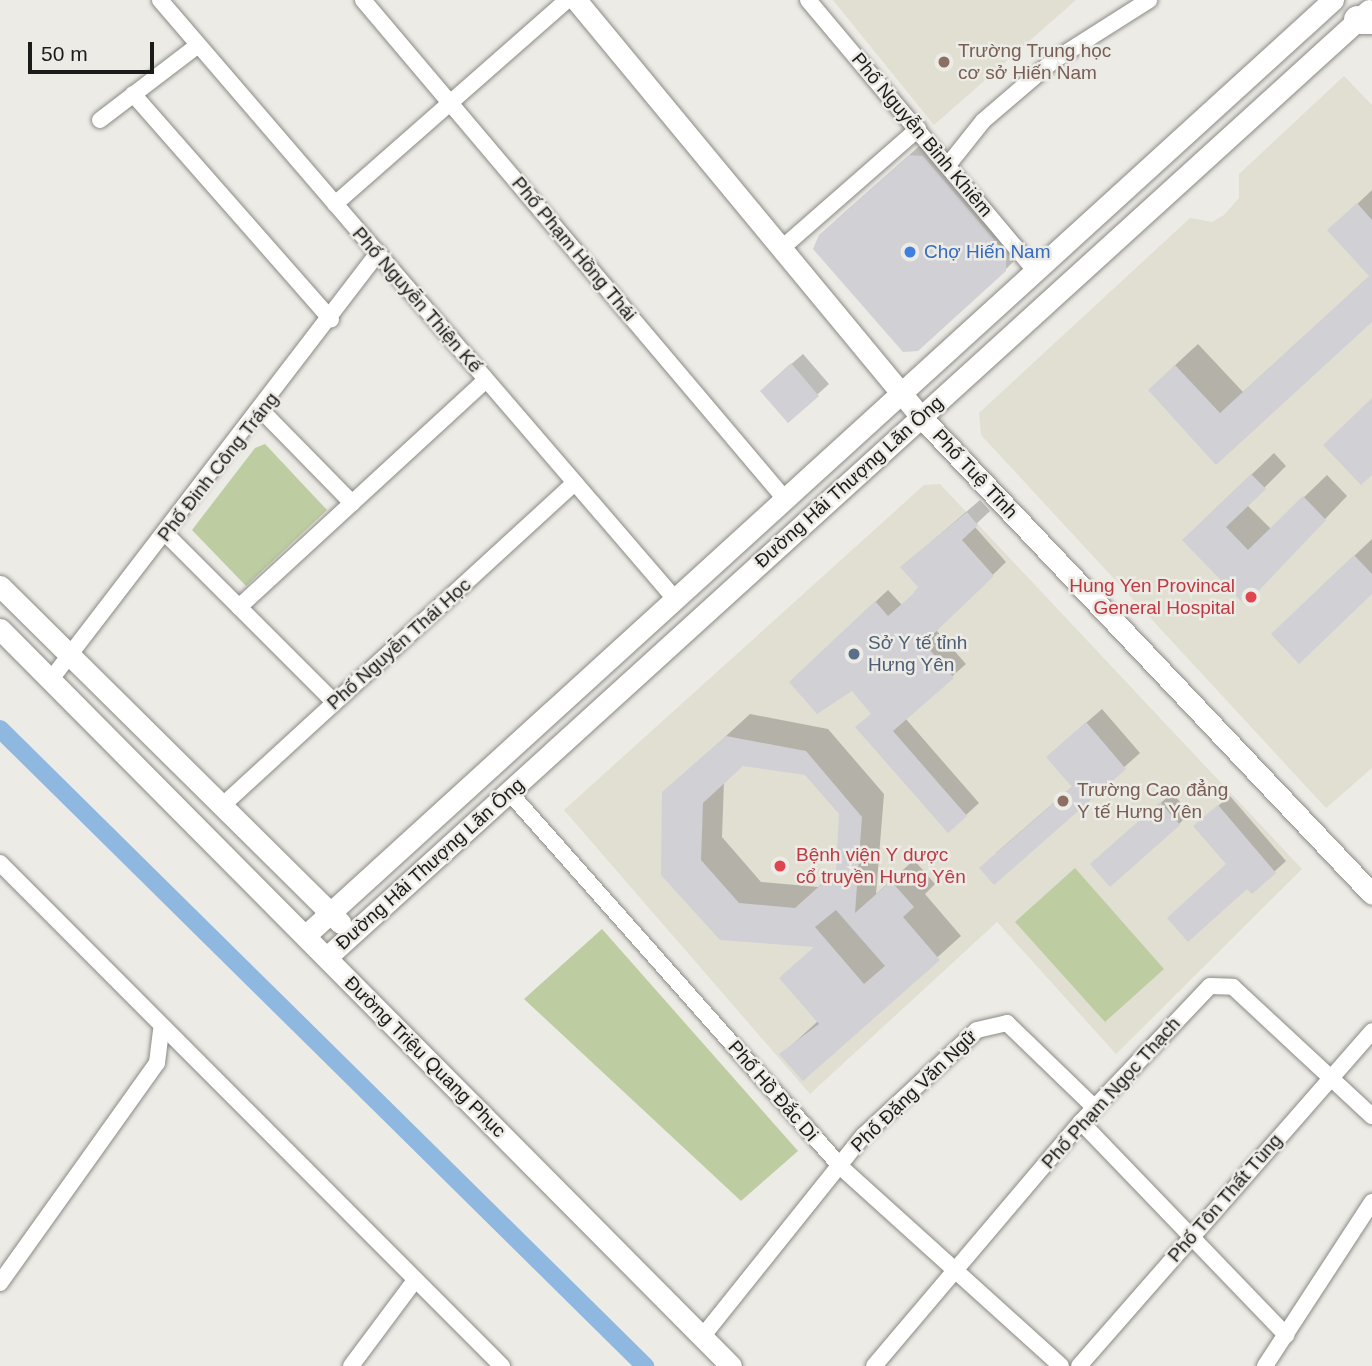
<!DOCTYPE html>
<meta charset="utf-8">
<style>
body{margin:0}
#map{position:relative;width:1372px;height:1366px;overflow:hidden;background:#ecebe6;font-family:Arial,sans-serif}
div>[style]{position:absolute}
.built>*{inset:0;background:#e1dfd2}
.green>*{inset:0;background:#bdcca1}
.shadow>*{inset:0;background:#0003}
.canal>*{height:18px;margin:-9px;padding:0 9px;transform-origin:9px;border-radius:9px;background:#8eb8e0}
.building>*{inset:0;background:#d0d0d5}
.roads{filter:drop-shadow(0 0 2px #8b8a85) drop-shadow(0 0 2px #8b8a85)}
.street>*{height:16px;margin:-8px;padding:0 8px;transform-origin:8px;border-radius:8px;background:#fff}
.secondary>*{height:21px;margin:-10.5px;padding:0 10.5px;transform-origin:10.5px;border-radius:10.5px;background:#fff}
.highway>*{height:28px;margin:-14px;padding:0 14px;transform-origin:14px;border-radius:14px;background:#fff}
.dots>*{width:19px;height:19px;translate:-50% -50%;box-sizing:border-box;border:4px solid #ecebe6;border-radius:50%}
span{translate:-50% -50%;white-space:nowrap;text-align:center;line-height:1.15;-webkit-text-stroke:5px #ecebe6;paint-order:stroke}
.education-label{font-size:19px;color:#785e54}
.left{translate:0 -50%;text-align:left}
.street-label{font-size:19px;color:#1b1b19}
.shop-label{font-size:19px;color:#366cbe}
.health-label{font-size:19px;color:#be3a42}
.right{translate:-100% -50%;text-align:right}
.service-label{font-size:19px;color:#4e5e75}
.scale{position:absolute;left:28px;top:42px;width:126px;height:32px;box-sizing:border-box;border:4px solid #1b1b19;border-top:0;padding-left:9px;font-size:21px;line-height:24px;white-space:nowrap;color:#1b1b19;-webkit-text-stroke:5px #ecebe6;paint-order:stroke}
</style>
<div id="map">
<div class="built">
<i style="clip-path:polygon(833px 0,1076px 0,934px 125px)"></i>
<i style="clip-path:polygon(1344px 76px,1372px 105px,1372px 768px,1326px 808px,981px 435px,979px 413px,1190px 218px,1212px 222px,1224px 215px,1239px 198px,1239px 174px)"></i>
<i style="clip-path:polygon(940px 484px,1302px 869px,1116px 1054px,997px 922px,810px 1094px,564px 810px,924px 485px)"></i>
</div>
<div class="green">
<i style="clip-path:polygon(265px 444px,327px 510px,246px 586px,192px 530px,255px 448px)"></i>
<i style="clip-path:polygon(1075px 868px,1164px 969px,1105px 1022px,1015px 922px)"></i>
<i style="clip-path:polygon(602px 929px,798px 1151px,741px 1201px,524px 999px)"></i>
</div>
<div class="shadow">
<i style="clip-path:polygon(925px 141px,937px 142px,1020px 239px,1020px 255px,1005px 270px,836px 220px)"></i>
<i style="clip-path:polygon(1372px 190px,1372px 320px,1216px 463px,1172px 368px,1198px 344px,1243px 392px,1371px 275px,1352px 209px)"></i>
<i style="clip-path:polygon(803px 354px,829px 384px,788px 421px,773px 380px)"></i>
<i style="clip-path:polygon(1274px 453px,1286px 466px,1247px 505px,1271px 529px,1327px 475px,1347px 496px,1245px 603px,1206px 518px)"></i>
<i style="clip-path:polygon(980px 500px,990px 511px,974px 526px,1006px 562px,936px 630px,966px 664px,905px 718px,979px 803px,966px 815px,852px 689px,804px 669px,888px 590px,902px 605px,921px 587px,902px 567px)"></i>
<i style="clip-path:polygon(1372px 539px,1372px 592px,1295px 612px)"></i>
<i style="clip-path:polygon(1102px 709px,1140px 753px,994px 883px,996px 853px,1073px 786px,1063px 743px)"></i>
<i style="clip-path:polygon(evenodd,750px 714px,828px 729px,884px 794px,876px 894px,914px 860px,935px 884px,925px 894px,961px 936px,803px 1078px,782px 1054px,818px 1021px,781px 978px,816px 946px,720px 939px,664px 793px,750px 714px,742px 764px,806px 773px,841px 814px,838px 869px,818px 887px,761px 882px,722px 837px,724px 781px,742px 764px)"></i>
<i style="clip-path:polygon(1172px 793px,1190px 813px,1179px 824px,1103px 854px)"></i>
<i style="clip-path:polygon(1230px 796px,1286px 861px,1252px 892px,1228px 864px,1206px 816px)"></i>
</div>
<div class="canal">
<i style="left:0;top:729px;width:907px;rotate:44.64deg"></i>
</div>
<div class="building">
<i style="clip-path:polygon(909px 155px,923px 156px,1006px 254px,1006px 271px,918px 351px,903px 352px,813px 249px,819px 235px)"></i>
<i style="clip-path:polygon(1357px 203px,1372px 220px,1372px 322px,1216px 465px,1148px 390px,1175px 365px,1220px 413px,1369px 276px,1327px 230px)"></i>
<i style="clip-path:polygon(791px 363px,819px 396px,788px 423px,760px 391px)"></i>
<i style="clip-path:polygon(1372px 398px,1372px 475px,1361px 485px,1323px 445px)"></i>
<i style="clip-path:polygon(1251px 474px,1266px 489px,1226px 527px,1248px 550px,1303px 496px,1326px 520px,1245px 605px,1182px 540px)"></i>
<i style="clip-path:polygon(967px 512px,978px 525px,962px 540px,994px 576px,924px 643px,954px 678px,893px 731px,967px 816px,948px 833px,855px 727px,871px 714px,852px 691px,817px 714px,789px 682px,875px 601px,888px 616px,912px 595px,918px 587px,900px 567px)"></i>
<i style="clip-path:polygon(1354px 555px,1372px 574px,1372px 594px,1299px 664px,1271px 634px)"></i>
<i style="clip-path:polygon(1086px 722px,1126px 769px,994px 885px,979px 868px,1072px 787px,1046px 757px)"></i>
<i style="clip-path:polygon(evenodd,726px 736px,806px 751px,862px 817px,855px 913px,891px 881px,914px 907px,903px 917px,940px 960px,803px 1081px,779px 1054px,819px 1024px,779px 978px,814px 947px,720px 940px,661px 875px,662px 792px,726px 736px,743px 766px,805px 775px,839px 814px,836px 871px,795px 908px,739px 903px,701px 860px,703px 803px,743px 766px,726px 736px,836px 910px,885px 966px,864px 984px,815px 927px,836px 910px)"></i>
<i style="clip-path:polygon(1160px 802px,1180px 825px,1110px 887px,1090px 864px)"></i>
<i style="clip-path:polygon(1218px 805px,1276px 873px,1252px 894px,1247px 889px,1188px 942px,1167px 918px,1226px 864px,1193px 826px)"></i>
</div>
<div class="roads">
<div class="street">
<i style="left:160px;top:0;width:790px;rotate:49.31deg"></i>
<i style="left:363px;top:0;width:654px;rotate:49.78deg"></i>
<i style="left:808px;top:0;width:354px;rotate:50deg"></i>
<i style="left:133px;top:94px;width:300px;rotate:48.7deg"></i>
<i style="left:100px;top:120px;width:123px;rotate:-37.4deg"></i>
<i style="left:948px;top:165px;width:56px;rotate:-51.5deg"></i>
<i style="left:983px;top:121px;width:92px;rotate:-40.6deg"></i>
<i style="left:1053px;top:61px;width:114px;rotate:-32.4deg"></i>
<i style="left:335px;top:204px;width:309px;rotate:-41.3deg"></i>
<i style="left:782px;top:248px;width:181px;rotate:-41.2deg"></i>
<i style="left:262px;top:411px;width:129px;rotate:45.6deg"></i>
<i style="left:166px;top:534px;width:238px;rotate:45deg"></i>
<i style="left:239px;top:607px;width:335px;rotate:-42.6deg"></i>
<i style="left:52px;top:678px;width:536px;rotate:-52.51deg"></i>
<i style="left:509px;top:792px;width:502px;rotate:48.47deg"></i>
<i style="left:842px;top:1168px;width:295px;rotate:42.1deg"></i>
<i style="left:223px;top:805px;width:477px;rotate:-42.5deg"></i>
<i style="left:0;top:863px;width:711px;rotate:45.06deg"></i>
<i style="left:1081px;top:1122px;width:296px;rotate:46.1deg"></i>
<i style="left:0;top:1283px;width:270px;rotate:-54.5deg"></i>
<i style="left:157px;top:1063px;width:33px;rotate:-83deg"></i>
<i style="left:702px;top:1337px;width:259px;rotate:-51.3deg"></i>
<i style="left:864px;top:1135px;width:154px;rotate:-42.9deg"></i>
<i style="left:977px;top:1030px;width:31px;rotate:-13deg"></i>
<i style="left:1007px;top:1023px;width:122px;rotate:44deg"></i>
<i style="left:351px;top:1366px;width:107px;rotate:-53.3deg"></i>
<i style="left:874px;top:1366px;width:320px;rotate:-49.7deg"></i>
<i style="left:1081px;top:1122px;width:187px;rotate:-46.5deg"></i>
<i style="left:1210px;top:986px;width:23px;rotate:2deg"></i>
<i style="left:1233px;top:987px;width:190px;rotate:42.9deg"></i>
<i style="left:1079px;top:1366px;width:445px;rotate:-48.8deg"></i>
<i style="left:1265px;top:1366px;width:196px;rotate:-56.9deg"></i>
</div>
<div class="secondary">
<i style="left:576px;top:0;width:541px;rotate:50.4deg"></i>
<i style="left:921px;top:417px;width:656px;rotate:46.6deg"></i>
<i style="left:0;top:586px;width:479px;rotate:44.7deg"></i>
<i style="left:0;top:629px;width:1038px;rotate:45.23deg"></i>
<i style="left:306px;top:935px;width:1389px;rotate:-42.32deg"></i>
<i style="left:327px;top:957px;width:1408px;rotate:-42.27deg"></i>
</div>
<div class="highway">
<i style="left:1358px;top:20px;width:14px"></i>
</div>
</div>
<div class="dots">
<i style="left:944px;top:62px;background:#8d6e63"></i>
<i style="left:910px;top:252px;background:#3f7fe0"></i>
<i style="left:1251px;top:597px;background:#e0444e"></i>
<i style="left:854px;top:654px;background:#5c6f8a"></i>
<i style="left:1063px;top:801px;background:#8d6e63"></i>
<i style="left:780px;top:866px;background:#e0444e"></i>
</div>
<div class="education-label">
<span class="left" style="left:958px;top:62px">Trường Trung học<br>cơ sở Hiến Nam</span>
<span class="left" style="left:1077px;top:801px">Trường Cao đẳng<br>Y tế Hưng Yên</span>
</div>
<div class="street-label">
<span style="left:922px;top:135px;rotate:50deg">Phố Nguyễn Bỉnh Khiêm</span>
<span style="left:574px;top:249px;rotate:50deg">Phố Phạm Hồng Thái</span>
<span style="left:417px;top:300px;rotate:49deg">Phố Nguyễn Thiện Kế</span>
<span style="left:218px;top:467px;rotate:-52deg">Phố Đinh Công Tráng</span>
<span style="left:975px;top:474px;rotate:47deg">Phố Tuệ Tĩnh</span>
<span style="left:849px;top:482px;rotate:-42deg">Đường Hải Thượng Lãn Ông</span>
<span style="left:399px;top:644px;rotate:-42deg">Phố Nguyễn Thái Học</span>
<span style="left:430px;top:864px;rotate:-42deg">Đường Hải Thượng Lãn Ông</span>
<span style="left:425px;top:1057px;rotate:45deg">Đường Triệu Quang Phục</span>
<span style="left:773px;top:1091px;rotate:49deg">Phố Hồ Đắc Di</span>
<span style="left:914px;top:1091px;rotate:-44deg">Phố Đặng Văn Ngữ</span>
<span style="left:1111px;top:1093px;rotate:-48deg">Phố Phạm Ngọc Thạch</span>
<span style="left:1225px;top:1198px;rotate:-49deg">Phố Tôn Thất Tùng</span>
</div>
<div class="shop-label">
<span class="left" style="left:924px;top:252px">Chợ Hiến Nam</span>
</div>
<div class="health-label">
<span class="right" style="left:1235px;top:597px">Hung Yen Provincal<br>General Hospital</span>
<span class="left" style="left:796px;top:866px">Bệnh viện Y dược<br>cổ truyền Hưng Yên</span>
</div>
<div class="service-label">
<span class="left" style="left:868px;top:654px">Sở Y tế tỉnh<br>Hưng Yên</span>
</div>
<div class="scale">50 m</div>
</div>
